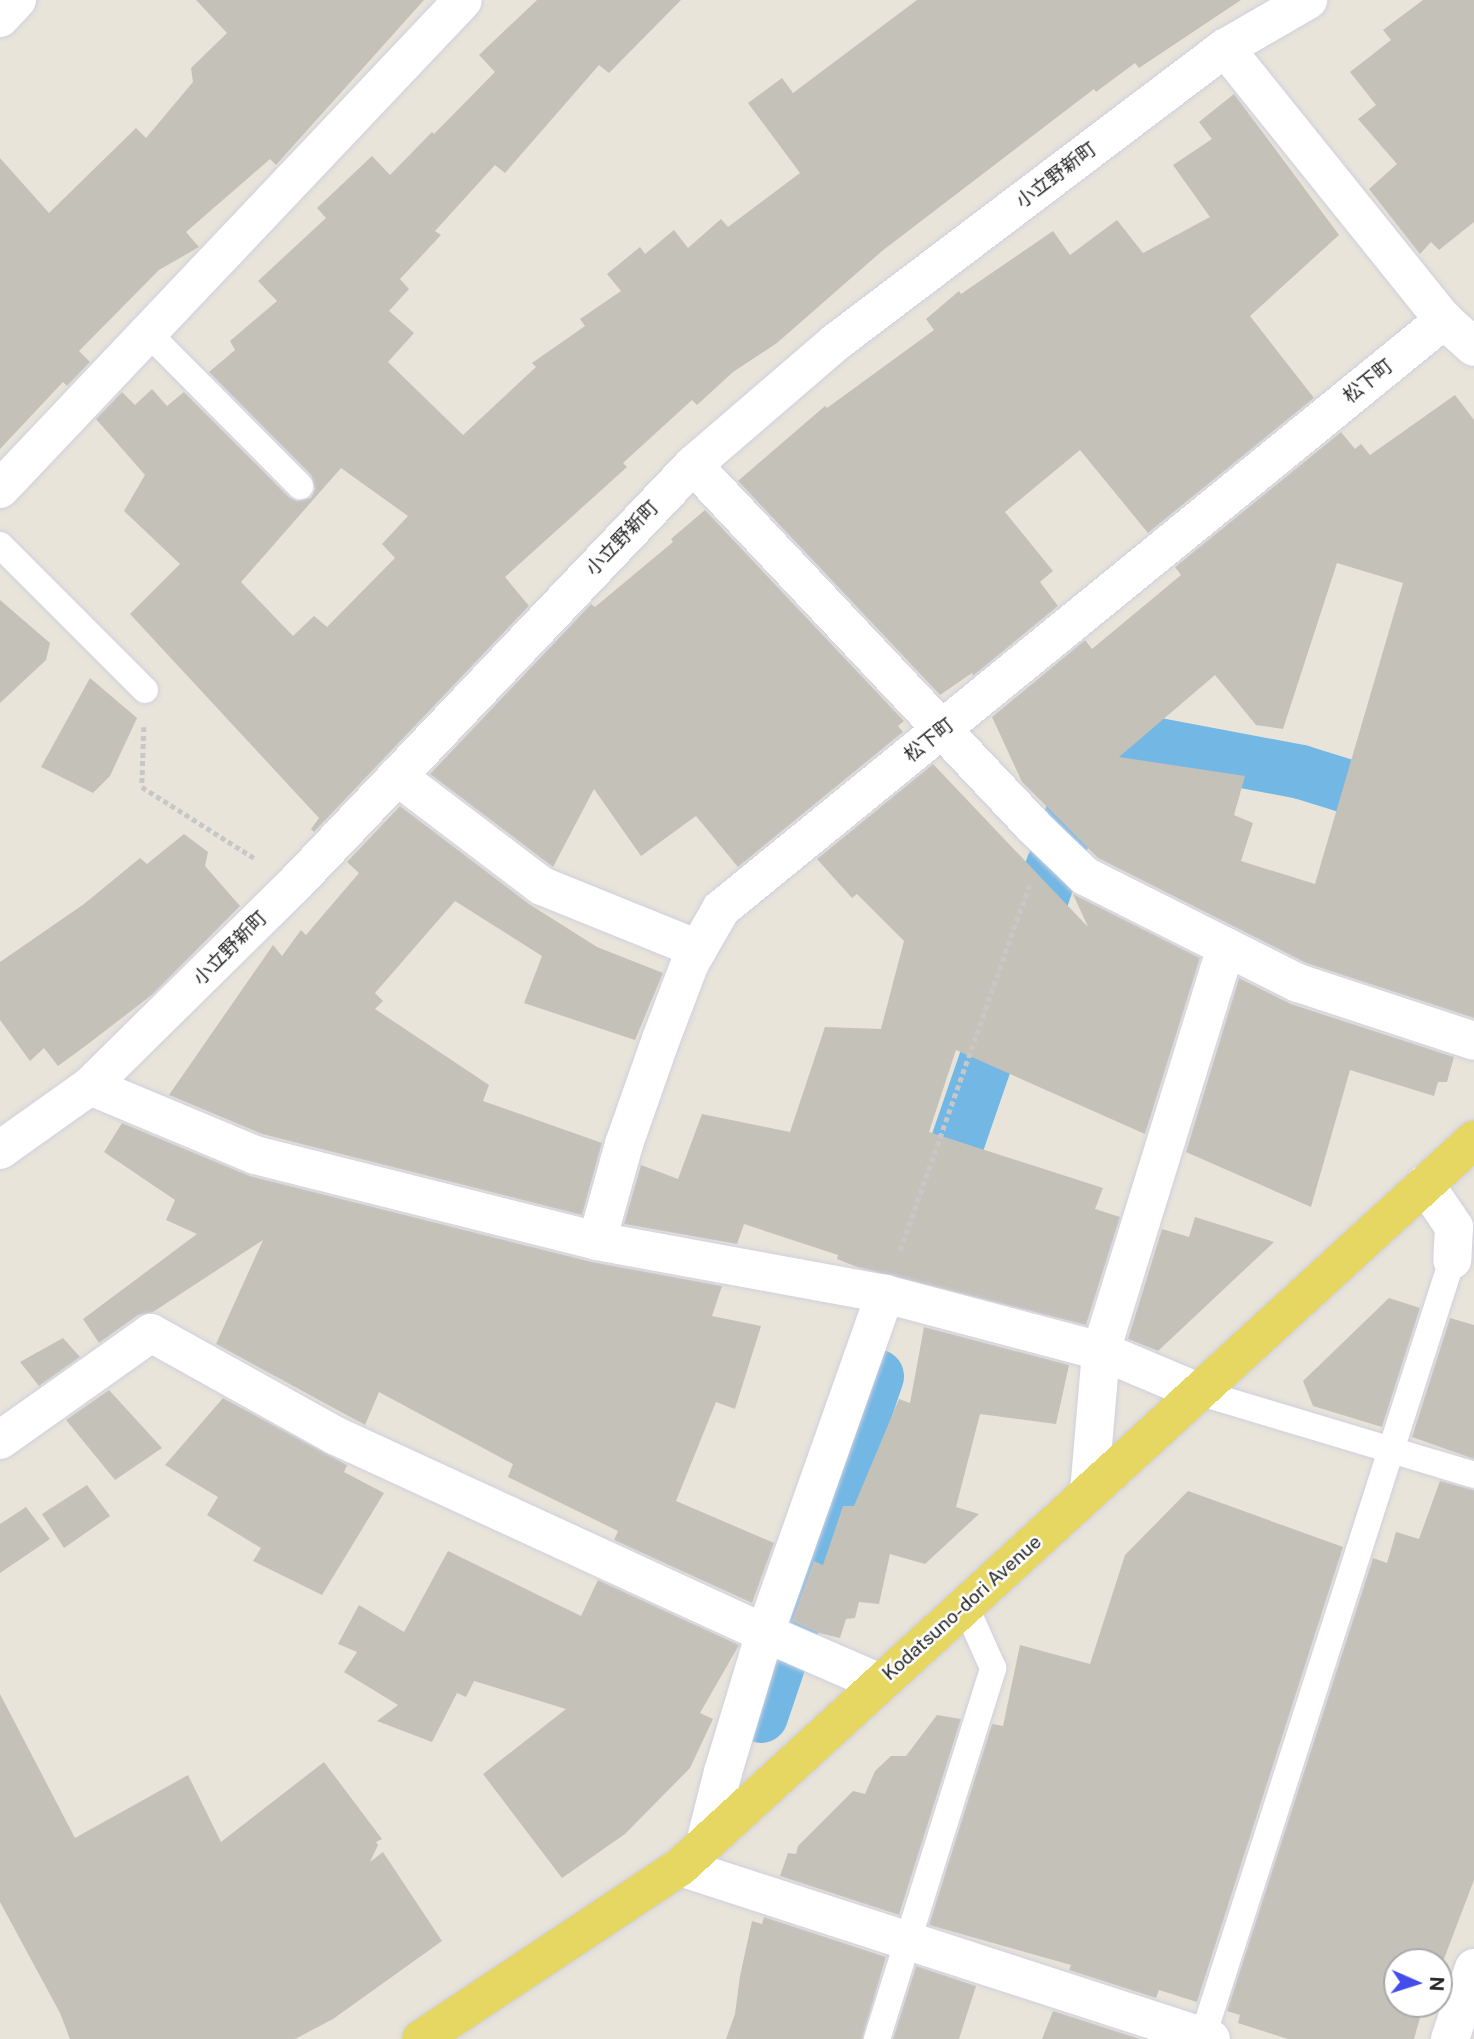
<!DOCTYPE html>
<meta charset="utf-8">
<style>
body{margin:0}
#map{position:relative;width:1474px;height:2039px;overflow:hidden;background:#e9e4d9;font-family:"Public Sans","Noto Sans JP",sans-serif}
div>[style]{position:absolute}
.canal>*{height:54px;margin:-27px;padding:0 27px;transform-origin:27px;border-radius:27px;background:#73b7e4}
.building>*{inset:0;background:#c4c1b9}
.path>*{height:4.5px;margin-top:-2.25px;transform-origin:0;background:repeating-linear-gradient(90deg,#c7c7c7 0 5px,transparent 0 8.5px)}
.roads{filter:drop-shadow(0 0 2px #cfd0df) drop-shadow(0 0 2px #cfd0df)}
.service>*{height:26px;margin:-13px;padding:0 13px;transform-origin:13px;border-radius:13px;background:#fff}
.minor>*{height:38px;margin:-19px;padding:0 19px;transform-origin:19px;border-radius:19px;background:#fff}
.primary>*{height:38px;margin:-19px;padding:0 19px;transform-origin:19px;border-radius:19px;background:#e5d762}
span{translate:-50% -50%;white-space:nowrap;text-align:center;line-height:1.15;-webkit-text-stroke:5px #fff;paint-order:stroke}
.street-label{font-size:19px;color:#272727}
.north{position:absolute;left:1383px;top:1948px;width:70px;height:70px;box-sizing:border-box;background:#fff;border:2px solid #a9a9a9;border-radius:50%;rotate:93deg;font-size:19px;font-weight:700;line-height:28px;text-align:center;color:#272727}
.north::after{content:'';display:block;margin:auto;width:24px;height:32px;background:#444deb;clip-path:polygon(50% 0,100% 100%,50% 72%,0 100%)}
</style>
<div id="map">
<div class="canal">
<i style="left:1066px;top:833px;width:87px;rotate:-72deg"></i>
<i style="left:1093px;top:750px;width:26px;rotate:-29deg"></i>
<i style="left:1116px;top:737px;width:188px;rotate:10.7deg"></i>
<i style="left:1301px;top:772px;width:181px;rotate:17.3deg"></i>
<i style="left:934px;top:1211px;width:366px;rotate:-71deg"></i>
<i style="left:791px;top:1629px;width:267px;rotate:-71.2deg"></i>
<i style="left:761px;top:1716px;width:62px;rotate:-71.3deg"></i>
</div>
<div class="building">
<i style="clip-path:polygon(196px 0,424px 0,276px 165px,270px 159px,186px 232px,199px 247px,159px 270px,79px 351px,90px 362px,67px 386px,63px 382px,0 449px,0 158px,49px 213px,136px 128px,146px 138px,193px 82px,191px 68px,227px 33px)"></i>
<i style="clip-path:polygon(evenodd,537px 0,681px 0,609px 73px,599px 65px,505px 173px,495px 165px,435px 231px,441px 235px,400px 279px,409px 289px,389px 311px,414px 333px,388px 362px,463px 435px,536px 367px,532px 363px,585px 326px,580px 319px,621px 291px,607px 274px,640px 247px,645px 254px,674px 230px,688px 248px,721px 219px,728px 227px,800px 173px,748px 103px,782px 78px,793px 93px,917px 0,1241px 0,1139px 68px,1135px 63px,1096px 92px,1094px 89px,882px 251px,777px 343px,733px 372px,697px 405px,692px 400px,623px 463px,627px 467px,505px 577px,529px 606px,314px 832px,311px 829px,319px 818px,130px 614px,180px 564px,124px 511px,145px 475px,96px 419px,122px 392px,135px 405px,152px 389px,167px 406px,184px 392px,289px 497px,297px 501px,311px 498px,315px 489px,311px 475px,209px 372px,235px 350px,230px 341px,277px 301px,258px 281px,326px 218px,317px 208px,372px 156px,390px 175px,432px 132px,434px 134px,495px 72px,479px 55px,537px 0,341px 468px,408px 516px,382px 544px,395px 558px,327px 627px,314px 616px,293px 636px,241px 582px,341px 468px)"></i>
<i style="clip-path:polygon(1423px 0,1474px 0,1474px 222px,1439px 250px,1431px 242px,1420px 254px,1369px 189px,1397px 164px,1358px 119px,1376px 105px,1350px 72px,1391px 40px,1383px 30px)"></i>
<i style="clip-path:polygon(1234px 94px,1339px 235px,1250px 316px,1314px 398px,1148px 533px,1080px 450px,1005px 512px,1053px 571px,1040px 582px,1058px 606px,973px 676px,972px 673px,940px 695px,738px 481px,825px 406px,827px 408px,934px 330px,926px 319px,959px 291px,961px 294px,1053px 231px,1070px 255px,1117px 220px,1143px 253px,1210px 217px,1173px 165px,1212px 139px,1199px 122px)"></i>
<i style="clip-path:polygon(evenodd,1455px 395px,1474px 420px,1474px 1018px,1306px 963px,1098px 858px,1022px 782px,992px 717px,1085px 640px,1092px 649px,1181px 575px,1175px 567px,1341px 432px,1355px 449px,1361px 444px,1370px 455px,1455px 395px,1337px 563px,1403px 583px,1315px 884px,1241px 861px,1253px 823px,1234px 815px,1245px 776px,1119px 757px,1215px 675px,1256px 725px,1283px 729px,1337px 563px)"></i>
<i style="clip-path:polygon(705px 510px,904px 721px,898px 726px,903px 732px,738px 867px,696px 816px,641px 856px,594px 789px,553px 867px,430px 774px,591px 604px,595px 607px,673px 542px,671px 539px)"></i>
<i style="clip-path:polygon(0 600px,50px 643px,46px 660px,0 703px)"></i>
<i style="clip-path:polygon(90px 678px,137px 718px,110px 776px,93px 793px,41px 767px)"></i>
<i style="clip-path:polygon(933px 764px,1088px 927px,1073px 894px,1200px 958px,1145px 1134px,956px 1050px,929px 1132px,1103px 1188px,1095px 1209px,1120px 1217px,1086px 1325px,857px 1267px,837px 1259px,838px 1255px,744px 1224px,737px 1244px,624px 1224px,641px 1165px,678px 1179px,702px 1114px,790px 1132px,825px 1027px,881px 1029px,904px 941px,857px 894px,852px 898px,817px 859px)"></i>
<i style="clip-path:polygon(400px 806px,529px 904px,597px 947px,663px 973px,635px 1040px,524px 1003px,542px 956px,455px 901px,375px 993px,383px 1001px,375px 1009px,489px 1085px,483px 1101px,602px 1143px,582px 1215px,262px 1134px,169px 1095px,273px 945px,282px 956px,301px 930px,306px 935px,359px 873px,347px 862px)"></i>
<i style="clip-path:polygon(184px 834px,208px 852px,205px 866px,240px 906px,153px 994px,88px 1044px,58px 1066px,44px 1048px,30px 1061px,0 1020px,0 962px,84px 904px,140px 858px,147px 864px)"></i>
<i style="clip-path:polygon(1239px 978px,1291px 1004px,1454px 1057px,1447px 1082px,1438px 1082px,1434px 1096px,1350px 1070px,1311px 1207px,1186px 1152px)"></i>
<i style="clip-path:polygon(122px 1123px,250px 1176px,592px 1262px,722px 1286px,712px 1316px,761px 1326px,735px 1409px,716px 1402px,676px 1501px,774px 1543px,752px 1603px,614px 1540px,618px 1531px,508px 1477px,513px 1464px,379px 1392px,365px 1425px,216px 1344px,263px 1240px,153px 1312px,138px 1315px,99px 1343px,83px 1319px,197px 1234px,166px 1220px,175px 1200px,104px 1152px)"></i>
<i style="clip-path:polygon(1195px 1217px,1274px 1242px,1158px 1351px,1128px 1339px,1162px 1229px,1189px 1237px)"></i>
<i style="clip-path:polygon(1389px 1298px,1420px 1308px,1382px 1427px,1313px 1406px,1303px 1381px)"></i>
<i style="clip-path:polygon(1450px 1318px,1474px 1325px,1474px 1459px,1412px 1437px)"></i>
<i style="clip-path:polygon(924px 1327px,1069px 1365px,1056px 1424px,980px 1414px,956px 1507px,979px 1514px,925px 1564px,890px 1554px,879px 1604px,859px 1602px,855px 1618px,846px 1619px,840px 1638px,819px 1633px,792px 1621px,814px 1561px,823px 1565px,843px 1506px,854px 1506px,899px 1399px,910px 1403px)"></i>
<i style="clip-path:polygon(63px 1338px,80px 1357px,39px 1386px,20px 1362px)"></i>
<i style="clip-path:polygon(109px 1390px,162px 1448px,115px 1480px,66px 1420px)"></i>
<i style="clip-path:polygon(223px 1398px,347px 1465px,344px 1472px,384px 1493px,322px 1595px,253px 1561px,261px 1548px,207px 1515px,218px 1497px,165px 1465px)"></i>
<i style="clip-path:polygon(1440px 1481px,1474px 1490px,1474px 1880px,1439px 1972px,1439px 1962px,1397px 1962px,1397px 2004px,1424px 2004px,1414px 2039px,1288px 2039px,1238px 2023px,1240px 2015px,1227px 2011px,1373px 1558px,1387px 1563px,1396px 1532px,1419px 1539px)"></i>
<i style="clip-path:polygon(87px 1485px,110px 1516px,64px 1548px,42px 1514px)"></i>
<i style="clip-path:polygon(1188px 1491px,1343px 1547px,1197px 2002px,1159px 1990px,1156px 1998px,1069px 1970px,1071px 1965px,929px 1925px,992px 1724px,1003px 1726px,1020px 1645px,1090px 1664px,1125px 1555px)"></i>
<i style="clip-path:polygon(26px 1507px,50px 1539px,0 1573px,0 1524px)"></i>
<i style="clip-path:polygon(448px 1551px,581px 1616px,598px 1580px,739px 1645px,700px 1713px,713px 1719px,690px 1768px,625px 1834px,562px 1878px,483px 1774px,566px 1709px,474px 1681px,466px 1697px,457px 1693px,432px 1742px,377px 1721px,398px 1705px,344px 1672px,357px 1652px,338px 1644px,359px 1605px,404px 1632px)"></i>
<i style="clip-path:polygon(0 1694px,75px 1838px,188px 1775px,221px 1842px,324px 1762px,382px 1839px,376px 1842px,378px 1845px,370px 1862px,383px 1852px,442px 1941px,333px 2019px,295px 2039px,70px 2039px,60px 2013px,0 1902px)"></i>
<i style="clip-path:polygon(937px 1715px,961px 1719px,899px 1915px,780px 1876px,788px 1853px,796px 1854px,798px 1846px,853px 1791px,865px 1794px,875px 1771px,891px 1756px,906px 1756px)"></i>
<i style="clip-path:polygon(764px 1917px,886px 1957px,862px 2039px,726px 2039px,735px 2014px,740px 1976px,752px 1921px,762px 1924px)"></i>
<i style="clip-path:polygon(916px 1966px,976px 1986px,959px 2039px,893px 2039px)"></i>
<i style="clip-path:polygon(1053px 2011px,1140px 2039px,1042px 2039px)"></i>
</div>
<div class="path">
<i style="left:144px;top:727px;width:60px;rotate:91.9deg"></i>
<i style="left:142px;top:787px;width:135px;rotate:32.3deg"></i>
<i style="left:900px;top:1250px;width:387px;rotate:-70.5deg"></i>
</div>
<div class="roads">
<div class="service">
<i style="left:148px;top:333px;width:216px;rotate:45.2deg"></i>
<i style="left:0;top:545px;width:205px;rotate:45deg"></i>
<i style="left:1198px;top:1392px;width:288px;rotate:16.7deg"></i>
<i style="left:1203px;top:2036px;width:815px;rotate:-72.21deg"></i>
<i style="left:877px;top:2039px;width:389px;rotate:-72.6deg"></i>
<i style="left:993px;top:1668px;width:69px;rotate:-114deg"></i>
</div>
<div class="minor">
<i style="left:0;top:18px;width:25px;rotate:-47deg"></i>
<i style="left:1225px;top:48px;width:349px;rotate:51.2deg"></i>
<i style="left:1444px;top:320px;width:40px;rotate:42deg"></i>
<i style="left:693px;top:465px;width:496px;rotate:46.7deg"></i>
<i style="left:1033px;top:826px;width:72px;rotate:43.9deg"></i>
<i style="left:1085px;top:876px;width:238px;rotate:26.7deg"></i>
<i style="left:1298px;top:983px;width:185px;rotate:18.2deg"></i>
<i style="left:0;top:489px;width:673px;rotate:-46.56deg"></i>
<i style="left:397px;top:776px;width:182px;rotate:37.2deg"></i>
<i style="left:542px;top:886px;width:168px;rotate:22deg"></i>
<i style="left:90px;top:1086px;width:179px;rotate:22.7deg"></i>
<i style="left:255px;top:1155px;width:353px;rotate:14.1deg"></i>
<i style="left:597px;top:1241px;width:293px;rotate:10.4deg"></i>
<i style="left:885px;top:1294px;width:223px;rotate:14.8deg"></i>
<i style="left:1101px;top:1351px;width:105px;rotate:22.9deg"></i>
<i style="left:0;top:1150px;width:110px;rotate:-35.4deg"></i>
<i style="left:90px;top:1086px;width:288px;rotate:-44.6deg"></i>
<i style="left:295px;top:884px;width:578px;rotate:-46.47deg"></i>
<i style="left:693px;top:465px;width:189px;rotate:-40.7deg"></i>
<i style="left:836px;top:342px;width:488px;rotate:-37.1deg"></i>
<i style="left:1225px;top:48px;width:96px;rotate:-30deg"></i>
<i style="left:1425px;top:1184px;width:52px;rotate:56deg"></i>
<i style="left:1454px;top:1227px;width:33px;rotate:93deg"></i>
<i style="left:597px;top:1241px;width:101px;rotate:-74.4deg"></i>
<i style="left:624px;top:1144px;width:111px;rotate:-70.6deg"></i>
<i style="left:661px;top:1039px;width:81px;rotate:-69.1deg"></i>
<i style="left:690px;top:963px;width:62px;rotate:-60.1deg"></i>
<i style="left:721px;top:909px;width:933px;rotate:-39.17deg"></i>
<i style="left:0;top:1440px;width:185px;rotate:-35.3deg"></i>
<i style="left:151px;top:1333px;width:212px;rotate:29.1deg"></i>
<i style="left:336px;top:1436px;width:472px;rotate:24.7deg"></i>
<i style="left:765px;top:1633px;width:145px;rotate:106.8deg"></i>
<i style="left:723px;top:1772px;width:73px;rotate:104.2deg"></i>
<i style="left:1089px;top:1492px;width:142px;rotate:-85.1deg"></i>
<i style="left:1101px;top:1351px;width:423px;rotate:-72.8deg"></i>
<i style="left:880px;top:1683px;width:125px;rotate:-156.5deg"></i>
<i style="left:765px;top:1633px;width:360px;rotate:-70.5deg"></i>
<i style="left:680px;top:1867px;width:558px;rotate:17.95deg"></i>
<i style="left:1450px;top:2039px;width:75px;rotate:-71.3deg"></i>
</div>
<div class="primary">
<i style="left:421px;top:2039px;width:311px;rotate:-33.6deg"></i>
<i style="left:680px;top:1867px;width:1077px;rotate:-42.48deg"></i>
</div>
</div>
<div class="street-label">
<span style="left:1056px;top:175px;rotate:-37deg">小立野新町</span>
<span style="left:1368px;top:381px;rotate:-39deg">松下町</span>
<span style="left:622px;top:538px;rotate:-46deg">小立野新町</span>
<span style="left:929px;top:740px;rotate:-39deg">松下町</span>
<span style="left:230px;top:948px;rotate:-45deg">小立野新町</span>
<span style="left:962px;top:1608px;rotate:-42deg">Kodatsuno-dori Avenue</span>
</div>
<div class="north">N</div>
</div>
